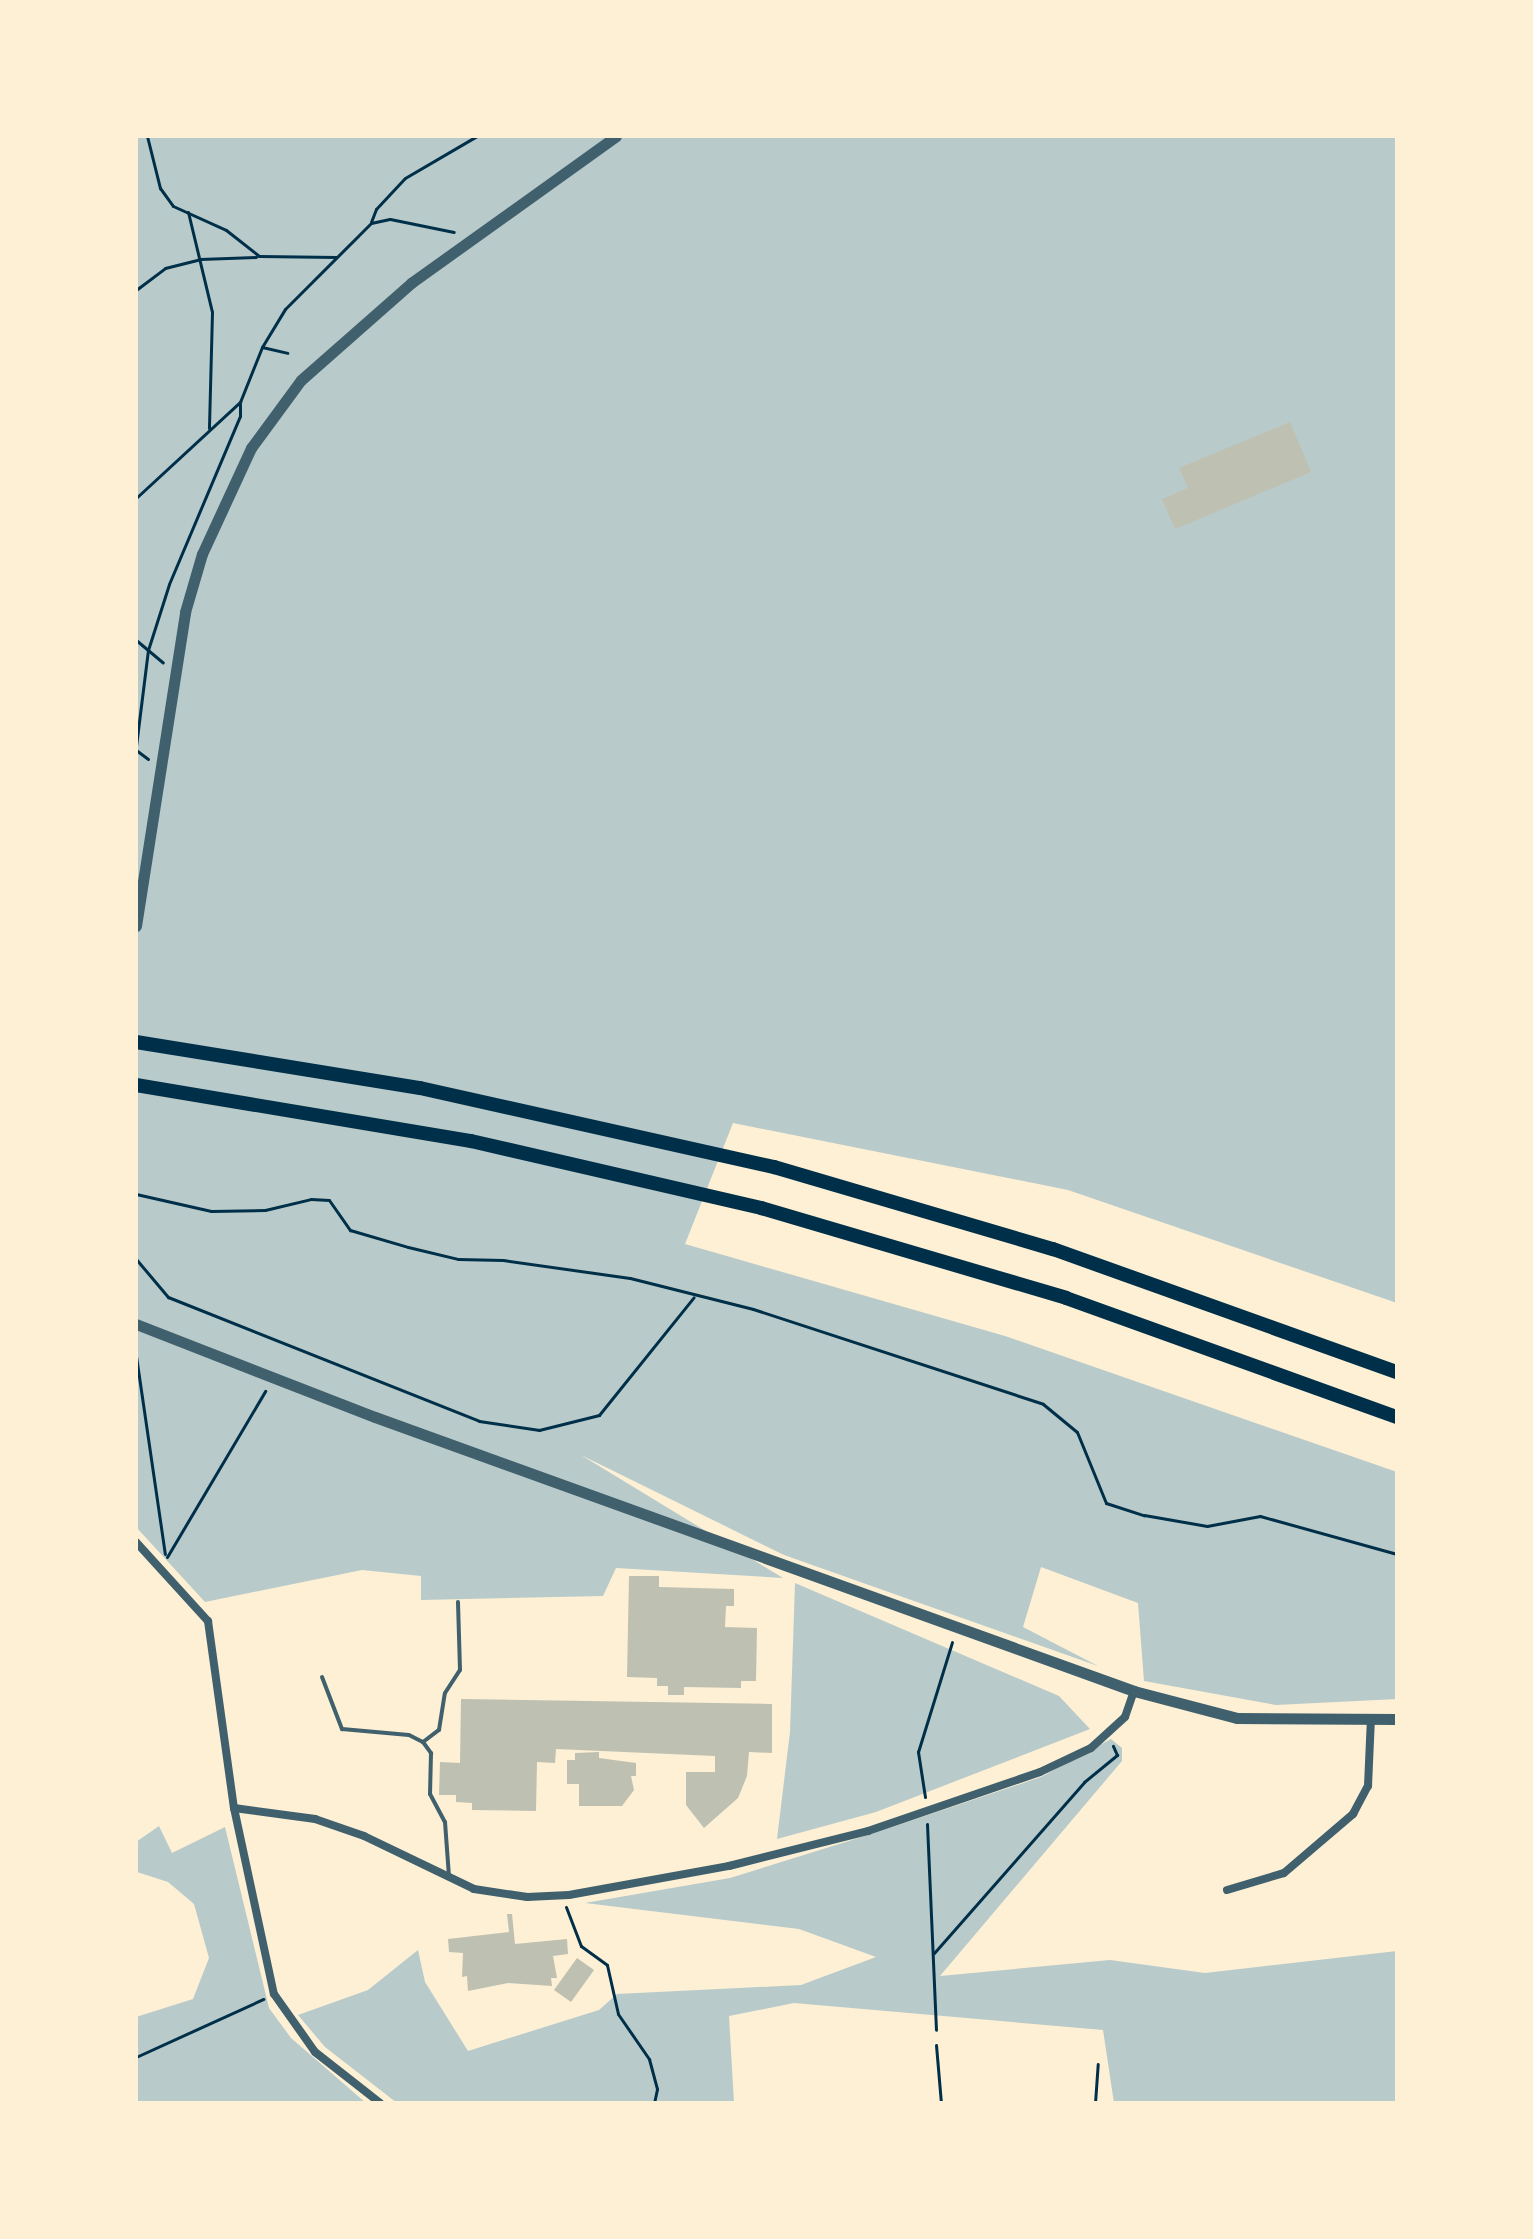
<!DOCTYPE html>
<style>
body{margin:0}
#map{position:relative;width:1533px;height:2239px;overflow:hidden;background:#fdf0d5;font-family:Lato,sans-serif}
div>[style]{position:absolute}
.green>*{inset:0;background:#b9caca}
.building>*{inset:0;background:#bec0b2}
.path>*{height:3px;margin:-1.5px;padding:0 1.5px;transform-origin:1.5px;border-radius:1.5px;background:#003049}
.service>*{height:4px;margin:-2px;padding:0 2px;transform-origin:2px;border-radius:2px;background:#3f606c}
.minor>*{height:8px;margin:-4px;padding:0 4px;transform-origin:4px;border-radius:4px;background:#3f606c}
.tertiary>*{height:11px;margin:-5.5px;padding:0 5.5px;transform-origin:5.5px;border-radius:5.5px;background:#3f606c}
.trunk>*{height:14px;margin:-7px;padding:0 7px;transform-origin:7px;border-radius:7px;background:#003049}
span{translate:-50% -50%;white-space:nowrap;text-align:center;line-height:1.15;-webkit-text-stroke:6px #fdf0d5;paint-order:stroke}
.frame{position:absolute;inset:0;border:138px solid #fdf0d5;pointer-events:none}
</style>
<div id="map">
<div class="green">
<i style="clip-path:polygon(136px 136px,1397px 136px,1397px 1303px,1068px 1190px,733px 1123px,685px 1244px,1005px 1336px,1397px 1472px,1397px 1699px,1276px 1705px,1144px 1681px,1138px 1603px,1041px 1567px,1023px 1627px,1098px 1666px,784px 1555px,581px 1455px,783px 1578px,616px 1568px,603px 1596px,421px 1600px,421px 1576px,362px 1570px,205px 1602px,136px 1527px)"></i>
<i style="clip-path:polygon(795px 1583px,1059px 1696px,1090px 1729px,876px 1812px,777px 1839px,790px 1732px)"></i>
<i style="clip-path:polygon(1111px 1739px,1122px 1748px,1122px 1761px,940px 1976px,1110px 1960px,1205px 1973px,1397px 1951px,1397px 2103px,1114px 2103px,1103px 2030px,794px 2003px,729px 2016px,734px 2103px,397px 2103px,325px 2047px,298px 2015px,368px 1990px,418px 1950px,425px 1982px,468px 2051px,599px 2010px,617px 1994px,801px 1985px,876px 1957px,799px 1929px,585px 1903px,730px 1878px,868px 1835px,1041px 1777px)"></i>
<i style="clip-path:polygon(159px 1826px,172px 1853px,225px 1827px,269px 2008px,291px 2038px,366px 2103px,136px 2103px,136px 2017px,193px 1999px,209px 1958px,194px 1904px,168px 1882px,137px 1872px,136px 1842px)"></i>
</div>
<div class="building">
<i style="clip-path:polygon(1290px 422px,1311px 472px,1175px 529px,1162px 499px,1188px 488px,1179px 468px)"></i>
<i style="clip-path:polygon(629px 1576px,659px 1576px,659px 1587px,734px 1589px,734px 1606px,726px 1606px,725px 1627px,757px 1628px,756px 1681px,741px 1681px,741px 1688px,684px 1687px,684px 1695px,668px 1695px,668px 1686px,657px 1686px,657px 1678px,627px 1677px)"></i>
<i style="clip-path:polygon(461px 1699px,772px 1704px,772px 1753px,749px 1752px,747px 1776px,738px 1798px,704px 1828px,686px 1805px,686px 1772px,715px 1772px,715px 1756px,556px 1749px,555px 1763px,537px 1762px,536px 1811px,472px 1810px,472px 1803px,456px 1802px,456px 1795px,439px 1795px,440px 1762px,460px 1763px)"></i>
<i style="clip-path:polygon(599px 1752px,599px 1758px,636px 1763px,636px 1776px,631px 1776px,634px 1790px,622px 1806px,579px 1806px,579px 1784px,567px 1784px,567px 1760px,575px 1760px,575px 1753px)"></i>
<i style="clip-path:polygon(507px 1914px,512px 1914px,515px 1944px,567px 1939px,568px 1954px,553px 1956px,557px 1978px,551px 1978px,552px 1986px,508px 1983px,468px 1991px,467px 1976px,462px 1977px,463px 1953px,449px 1952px,448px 1939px,509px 1932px)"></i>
<i style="clip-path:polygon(577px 1958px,594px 1970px,571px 2002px,554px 1990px)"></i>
</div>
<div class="path">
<i style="left:147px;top:136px;width:54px;rotate:76deg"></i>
<i style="left:160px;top:188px;width:22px;rotate:54deg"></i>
<i style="left:173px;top:206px;width:58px;rotate:24.4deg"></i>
<i style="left:226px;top:230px;width:42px;rotate:38.2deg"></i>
<i style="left:259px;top:256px;width:77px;rotate:0.7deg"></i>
<i style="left:188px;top:212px;width:103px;rotate:76.5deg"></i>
<i style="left:212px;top:312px;width:116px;rotate:91.5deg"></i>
<i style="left:371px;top:222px;width:14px;rotate:-69deg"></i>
<i style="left:376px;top:209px;width:42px;rotate:-46.9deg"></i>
<i style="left:405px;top:178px;width:83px;rotate:-30.3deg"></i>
<i style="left:136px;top:290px;width:36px;rotate:-37deg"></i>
<i style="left:165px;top:268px;width:36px;rotate:-14deg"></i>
<i style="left:200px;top:259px;width:56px;rotate:-2deg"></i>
<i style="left:262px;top:347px;width:26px;rotate:13deg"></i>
<i style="left:136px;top:498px;width:142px;rotate:-42.7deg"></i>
<i style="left:240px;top:402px;width:59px;rotate:-68.2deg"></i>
<i style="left:262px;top:347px;width:44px;rotate:-58.8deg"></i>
<i style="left:285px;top:309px;width:122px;rotate:-45deg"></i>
<i style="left:371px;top:223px;width:19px;rotate:-12deg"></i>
<i style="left:390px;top:219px;width:65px;rotate:11.5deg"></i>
<i style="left:136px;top:640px;width:35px;rotate:40deg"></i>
<i style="left:136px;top:746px;width:97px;rotate:-82.9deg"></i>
<i style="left:148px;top:650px;width:69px;rotate:-72.3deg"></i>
<i style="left:169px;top:584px;width:182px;rotate:-67.1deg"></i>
<i style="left:240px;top:416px;width:12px;rotate:-90deg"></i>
<i style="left:136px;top:750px;width:15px;rotate:37deg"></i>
<i style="left:136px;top:1194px;width:77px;rotate:12.8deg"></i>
<i style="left:211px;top:1211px;width:54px;rotate:-1.1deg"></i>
<i style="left:265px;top:1210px;width:47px;rotate:-13.4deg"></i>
<i style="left:311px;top:1199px;width:18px;rotate:3deg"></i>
<i style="left:329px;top:1200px;width:37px;rotate:55deg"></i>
<i style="left:350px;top:1230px;width:60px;rotate:16.3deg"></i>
<i style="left:408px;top:1247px;width:51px;rotate:13.5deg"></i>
<i style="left:458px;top:1259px;width:45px;rotate:1.3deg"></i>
<i style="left:503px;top:1260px;width:128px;rotate:8.1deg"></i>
<i style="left:630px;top:1278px;width:127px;rotate:14.1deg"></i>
<i style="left:753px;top:1309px;width:305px;rotate:18.1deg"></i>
<i style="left:1043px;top:1404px;width:44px;rotate:39.5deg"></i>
<i style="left:1077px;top:1432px;width:77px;rotate:67.8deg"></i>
<i style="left:1106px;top:1503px;width:40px;rotate:18deg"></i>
<i style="left:1144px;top:1515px;width:64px;rotate:9.9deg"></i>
<i style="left:1207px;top:1526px;width:54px;rotate:-10.7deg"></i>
<i style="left:1260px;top:1516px;width:142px;rotate:15.5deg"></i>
<i style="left:136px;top:1259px;width:50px;rotate:49.9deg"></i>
<i style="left:168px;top:1297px;width:335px;rotate:21.7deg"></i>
<i style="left:479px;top:1421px;width:61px;rotate:8.5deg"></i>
<i style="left:539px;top:1430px;width:62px;rotate:-14deg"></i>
<i style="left:599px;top:1415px;width:151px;rotate:-51.2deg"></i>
<i style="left:136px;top:1356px;width:200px;rotate:81.7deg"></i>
<i style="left:167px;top:1557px;width:193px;rotate:-59.4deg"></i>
<i style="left:925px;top:1797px;width:46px;rotate:-98.8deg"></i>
<i style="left:918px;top:1752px;width:115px;rotate:-72.8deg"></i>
<i style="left:927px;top:1824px;width:206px;rotate:87.5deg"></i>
<i style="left:566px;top:1907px;width:42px;rotate:69deg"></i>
<i style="left:581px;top:1946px;width:32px;rotate:36deg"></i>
<i style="left:607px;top:1965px;width:50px;rotate:77.3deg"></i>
<i style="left:618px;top:2014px;width:55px;rotate:55.4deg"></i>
<i style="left:649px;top:2059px;width:31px;rotate:75deg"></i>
<i style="left:657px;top:2089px;width:14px;rotate:102deg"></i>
<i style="left:934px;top:1953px;width:227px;rotate:-48.7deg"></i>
<i style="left:1084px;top:1782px;width:43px;rotate:-39.3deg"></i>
<i style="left:1117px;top:1755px;width:10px;rotate:-114deg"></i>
<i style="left:936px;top:2045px;width:58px;rotate:85.1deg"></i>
<i style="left:136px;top:2057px;width:140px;rotate:-24.5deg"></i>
<i style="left:1095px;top:2103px;width:39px;rotate:-86deg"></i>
</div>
<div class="service">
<i style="left:322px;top:1677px;width:56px;rotate:69deg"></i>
<i style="left:342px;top:1729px;width:67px;rotate:5.1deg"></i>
<i style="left:409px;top:1735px;width:16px;rotate:27deg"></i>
<i style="left:423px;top:1742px;width:14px;rotate:54deg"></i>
<i style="left:431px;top:1753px;width:41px;rotate:91.4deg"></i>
<i style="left:430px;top:1794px;width:32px;rotate:62deg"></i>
<i style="left:445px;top:1822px;width:54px;rotate:85.8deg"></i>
<i style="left:423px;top:1742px;width:20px;rotate:-37deg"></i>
<i style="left:439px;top:1730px;width:37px;rotate:-81deg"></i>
<i style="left:445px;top:1693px;width:27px;rotate:-57deg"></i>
<i style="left:460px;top:1670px;width:68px;rotate:-91.7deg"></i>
</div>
<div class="minor">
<i style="left:136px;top:1542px;width:107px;rotate:47.7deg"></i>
<i style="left:208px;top:1621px;width:189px;rotate:82.1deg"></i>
<i style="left:234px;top:1808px;width:190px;rotate:77.9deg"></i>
<i style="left:274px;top:1994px;width:71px;rotate:54.7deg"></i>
<i style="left:315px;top:2052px;width:83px;rotate:38.1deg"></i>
<i style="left:234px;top:1808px;width:82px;rotate:7.7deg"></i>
<i style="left:315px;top:1819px;width:52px;rotate:19.1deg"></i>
<i style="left:364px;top:1836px;width:122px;rotate:25.7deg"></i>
<i style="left:474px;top:1889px;width:54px;rotate:8.6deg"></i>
<i style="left:527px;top:1897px;width:42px;rotate:-2.7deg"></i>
<i style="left:569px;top:1895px;width:163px;rotate:-10.3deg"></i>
<i style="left:729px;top:1866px;width:143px;rotate:-14.1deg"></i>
<i style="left:868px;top:1831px;width:182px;rotate:-18.9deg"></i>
<i style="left:1040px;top:1772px;width:56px;rotate:-25.2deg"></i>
<i style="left:1091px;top:1748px;width:46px;rotate:-42.4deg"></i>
<i style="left:1125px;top:1717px;width:28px;rotate:-71deg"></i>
<i style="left:1227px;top:1890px;width:59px;rotate:-16.6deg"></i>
<i style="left:1284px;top:1873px;width:91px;rotate:-40.5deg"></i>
<i style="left:1353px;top:1814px;width:32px;rotate:-62deg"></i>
<i style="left:1368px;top:1786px;width:68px;rotate:-87.5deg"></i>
</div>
<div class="tertiary">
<i style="left:136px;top:926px;width:318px;rotate:-81.1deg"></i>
<i style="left:185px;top:612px;width:60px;rotate:-73.7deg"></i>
<i style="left:202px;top:554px;width:117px;rotate:-65.2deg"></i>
<i style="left:251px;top:448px;width:84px;rotate:-53.7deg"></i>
<i style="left:301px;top:380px;width:147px;rotate:-41.4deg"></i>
<i style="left:411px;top:283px;width:252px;rotate:-35.6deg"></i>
<i style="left:136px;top:1324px;width:256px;rotate:21.3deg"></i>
<i style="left:375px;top:1417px;width:807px;rotate:19.85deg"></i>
<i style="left:1134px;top:1691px;width:106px;rotate:14.7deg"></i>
<i style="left:1237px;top:1718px;width:160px;rotate:0.4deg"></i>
</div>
<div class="trunk">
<i style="left:136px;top:1042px;width:288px;rotate:9.2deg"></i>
<i style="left:420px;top:1088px;width:363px;rotate:12.6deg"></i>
<i style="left:774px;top:1167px;width:291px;rotate:16.4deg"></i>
<i style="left:1053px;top:1249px;width:365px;rotate:19.7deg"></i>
<i style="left:136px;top:1085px;width:340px;rotate:9.5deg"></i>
<i style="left:471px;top:1141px;width:298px;rotate:13deg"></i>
<i style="left:761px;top:1208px;width:318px;rotate:16.4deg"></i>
<i style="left:1066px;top:1298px;width:352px;rotate:19.8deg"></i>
</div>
<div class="frame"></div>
</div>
